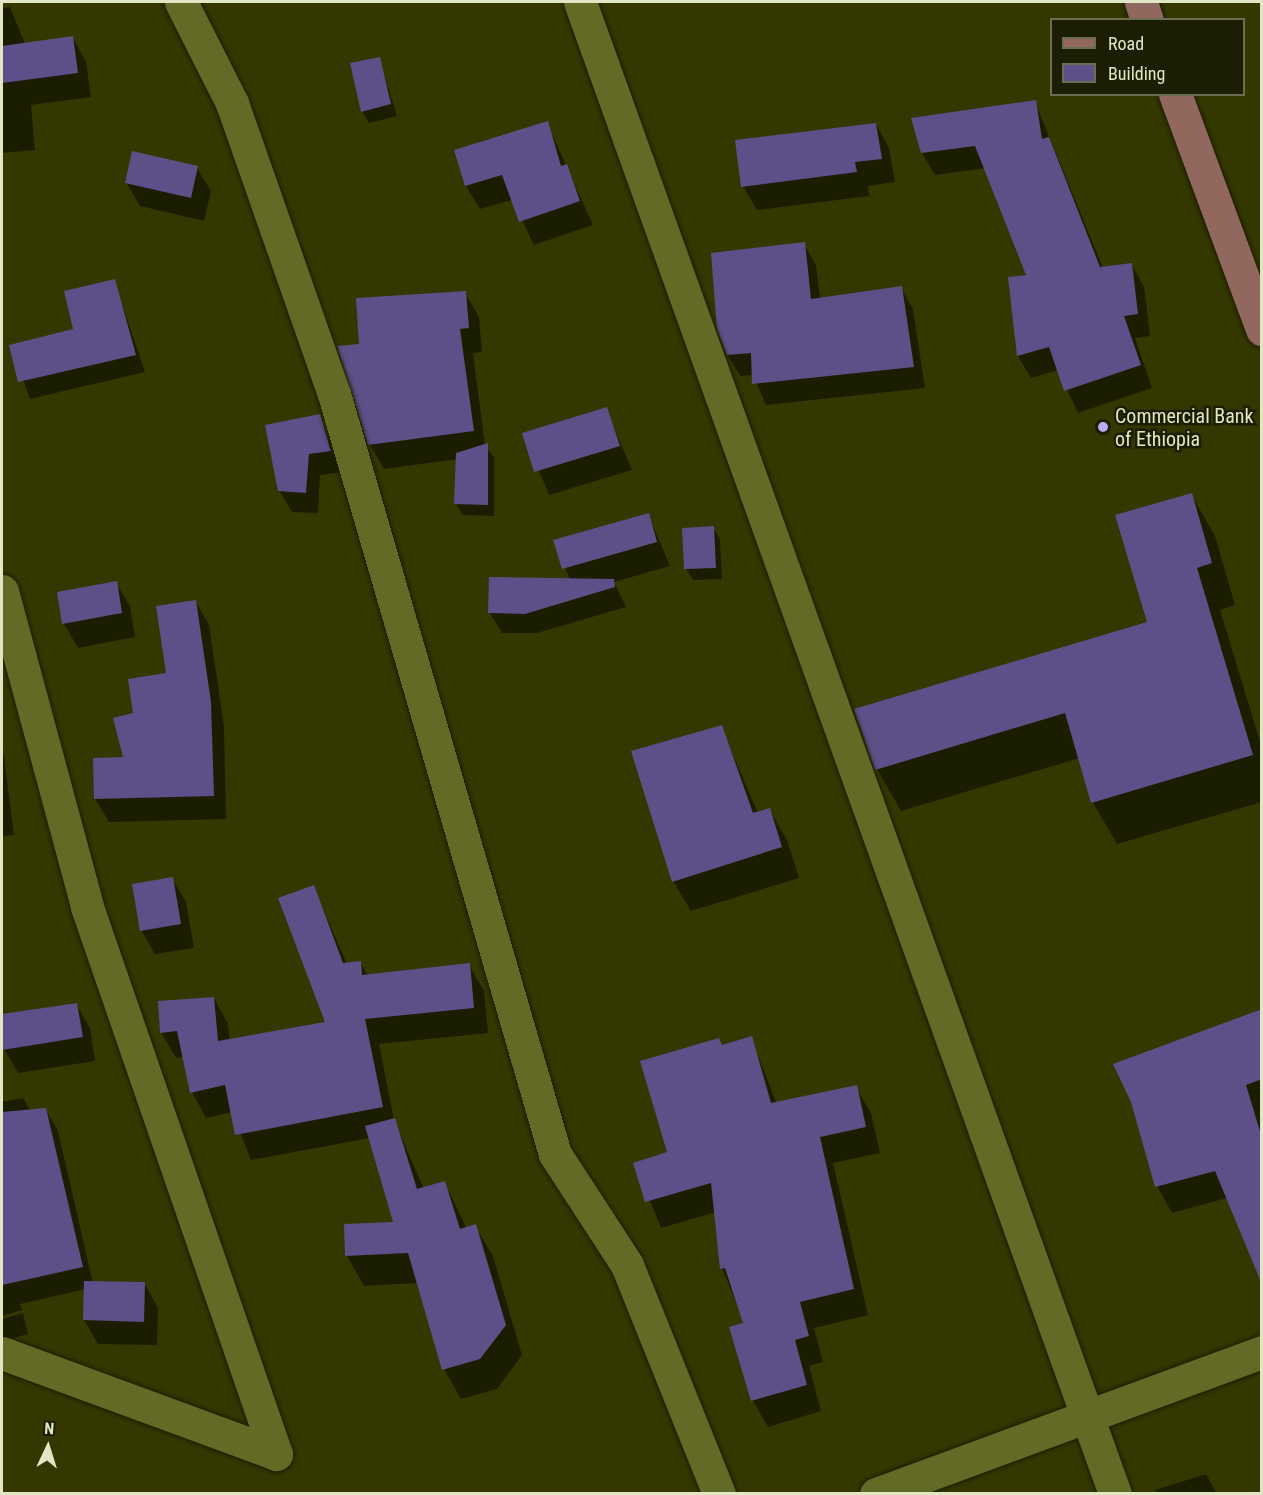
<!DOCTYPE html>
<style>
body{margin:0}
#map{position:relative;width:1263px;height:1495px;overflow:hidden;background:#343800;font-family:"Roboto Condensed",sans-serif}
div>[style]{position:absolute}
.shadow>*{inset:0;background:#0007}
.building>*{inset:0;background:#5e4f88}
.roads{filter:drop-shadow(0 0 2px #1b1e00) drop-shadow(0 0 2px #1b1e00)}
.street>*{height:33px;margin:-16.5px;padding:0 16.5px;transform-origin:16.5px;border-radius:16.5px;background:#626a25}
.primary>*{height:33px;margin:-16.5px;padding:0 16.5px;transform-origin:16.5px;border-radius:16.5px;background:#92675e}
.dots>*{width:16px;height:16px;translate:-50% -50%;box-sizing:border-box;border:3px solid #1b1e03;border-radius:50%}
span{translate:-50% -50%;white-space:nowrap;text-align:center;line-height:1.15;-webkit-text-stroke:5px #1b1e03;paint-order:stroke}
.poi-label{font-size:20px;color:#e1e6c4}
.left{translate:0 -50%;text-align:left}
.frame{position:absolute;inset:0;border:3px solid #e1e6c4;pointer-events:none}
.legend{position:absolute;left:1050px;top:18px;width:195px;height:78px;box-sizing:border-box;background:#1b1e03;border:2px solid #6a6e50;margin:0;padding:8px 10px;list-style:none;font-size:18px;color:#e1e6c4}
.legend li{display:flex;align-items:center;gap:12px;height:30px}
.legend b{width:30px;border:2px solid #6a6e50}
.north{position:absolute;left:18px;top:1417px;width:60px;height:60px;-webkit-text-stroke:4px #1b1e03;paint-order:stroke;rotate:4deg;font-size:16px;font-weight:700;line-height:24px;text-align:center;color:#e1e6c4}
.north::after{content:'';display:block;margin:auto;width:21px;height:27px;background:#e1e6c4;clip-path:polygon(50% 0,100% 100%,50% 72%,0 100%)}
</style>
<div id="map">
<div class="shadow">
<i style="clip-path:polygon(10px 7px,25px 44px,73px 38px,86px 62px,91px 97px,31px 105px,35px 150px,2px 153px,2px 8px)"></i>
<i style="clip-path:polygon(379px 58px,397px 116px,369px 123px,362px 111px)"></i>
<i style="clip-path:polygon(1035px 102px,1103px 268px,1132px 265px,1144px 287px,1150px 336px,1135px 338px,1152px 388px,1078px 413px,1058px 370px,1031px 378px,1018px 356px,1029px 277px,986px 168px,935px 175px,922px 153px)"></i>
<i style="clip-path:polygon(547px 123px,593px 225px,534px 245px,512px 200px,480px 209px,466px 186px)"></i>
<i style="clip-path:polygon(876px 124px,889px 148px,895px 182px,868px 186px,869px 196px,757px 210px,743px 186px)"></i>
<i style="clip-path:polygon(197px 168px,211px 191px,204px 221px,140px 206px,126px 182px)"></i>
<i style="clip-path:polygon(804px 244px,816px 265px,820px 299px,901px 288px,913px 309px,925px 388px,766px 405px,753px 375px,740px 376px,728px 355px)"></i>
<i style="clip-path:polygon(114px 280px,145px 372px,30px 399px,11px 346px,75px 330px)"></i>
<i style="clip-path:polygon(465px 293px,479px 317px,482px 352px,473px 353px,485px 446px,494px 457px,494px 516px,463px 515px,456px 503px,458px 459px,384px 469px,370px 445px,339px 347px,361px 345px)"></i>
<i style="clip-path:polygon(606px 409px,632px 470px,549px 495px,524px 434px)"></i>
<i style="clip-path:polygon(320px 416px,342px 472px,320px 475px,318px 513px,292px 512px,279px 490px)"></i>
<i style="clip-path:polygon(1191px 494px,1215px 536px,1235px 605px,1220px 610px,1262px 748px,1262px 802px,1117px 844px,1093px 803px,1080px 758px,901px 811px,877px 769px,1149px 623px)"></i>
<i style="clip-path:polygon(648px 514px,670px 566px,614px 582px,626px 607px,537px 633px,502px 633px,490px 613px,570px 580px,555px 541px)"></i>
<i style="clip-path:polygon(713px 527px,720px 539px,722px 579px,693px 580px,686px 568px)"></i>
<i style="clip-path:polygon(116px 583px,130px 606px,135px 637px,78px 648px,64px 624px,58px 593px)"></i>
<i style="clip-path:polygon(196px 602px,209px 625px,224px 726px,226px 819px,109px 822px,95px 799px,125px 758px,134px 714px,168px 674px)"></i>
<i style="clip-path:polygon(721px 727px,758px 813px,770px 810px,787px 840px,799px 878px,691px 911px,673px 881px)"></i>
<i style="clip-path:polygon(2px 741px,14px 835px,2px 836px)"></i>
<i style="clip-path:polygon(172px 878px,186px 902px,194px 948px,155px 954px,141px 930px)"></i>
<i style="clip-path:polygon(313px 886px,347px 964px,360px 962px,368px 976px,469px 965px,484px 991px,488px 1033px,379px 1044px,394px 1120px,424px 1189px,445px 1183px,467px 1229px,475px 1226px,493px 1256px,522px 1355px,497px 1389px,461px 1399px,444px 1369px,418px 1283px,364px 1286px,347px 1256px,395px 1223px,370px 1138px,251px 1160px,232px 1112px,206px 1118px,192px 1092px,184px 1057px,176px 1058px,161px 1032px,214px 998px,228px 1024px,230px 1041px,327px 1023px)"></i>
<i style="clip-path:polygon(76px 1004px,90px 1028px,95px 1061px,18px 1073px,4px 1049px,2px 1016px)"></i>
<i style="clip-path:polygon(1262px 1011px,1262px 1265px,1260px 1266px,1227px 1198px,1172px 1213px,1157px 1186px)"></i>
<i style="clip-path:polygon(751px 1038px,777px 1104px,856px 1087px,871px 1113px,880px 1153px,833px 1163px,868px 1315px,814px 1328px,823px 1362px,809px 1366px,821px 1411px,768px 1427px,753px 1401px,731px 1328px,745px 1324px,722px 1268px,716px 1212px,661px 1228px,635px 1164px,669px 1153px,722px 1046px)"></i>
<i style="clip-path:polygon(23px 1098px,31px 1111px,46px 1110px,58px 1131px,93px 1283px,145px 1284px,158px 1308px,157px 1345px,98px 1344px,84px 1320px,86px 1289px,20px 1304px,22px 1310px,2px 1316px,2px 1102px)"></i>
<i style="clip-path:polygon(23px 1313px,28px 1334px,2px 1341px,2px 1319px)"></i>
<i style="clip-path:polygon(1206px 1474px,1217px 1494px,1156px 1494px,1155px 1490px)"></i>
</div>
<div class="building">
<i style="clip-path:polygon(73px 36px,78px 73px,2px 83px,2px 46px)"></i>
<i style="clip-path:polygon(380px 57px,391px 104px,361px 112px,350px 63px)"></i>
<i style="clip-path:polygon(1036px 100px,1042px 139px,1049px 137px,1100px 267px,1132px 263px,1138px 314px,1124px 316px,1141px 365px,1064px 391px,1049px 347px,1017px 356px,1008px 277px,1026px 275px,975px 146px,921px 153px,911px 118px)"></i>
<i style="clip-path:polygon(548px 121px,561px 166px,567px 164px,580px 201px,519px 222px,502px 175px,465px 186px,454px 150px)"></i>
<i style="clip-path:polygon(876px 123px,882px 159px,855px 162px,857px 172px,741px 187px,735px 140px)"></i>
<i style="clip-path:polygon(132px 151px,198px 166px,191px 198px,125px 183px)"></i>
<i style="clip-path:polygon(805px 242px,811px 299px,902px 286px,914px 367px,752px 384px,751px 353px,727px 355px,717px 329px,711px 253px)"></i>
<i style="clip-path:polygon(115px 279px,136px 355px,18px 382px,9px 345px,73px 329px,64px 291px)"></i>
<i style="clip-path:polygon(466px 291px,469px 328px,460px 329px,474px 431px,368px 445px,337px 346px,359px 344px,356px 298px)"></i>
<i style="clip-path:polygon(607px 407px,620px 446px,534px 472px,522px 433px)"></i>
<i style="clip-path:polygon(320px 414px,331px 451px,309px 454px,306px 493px,278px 491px,265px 425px)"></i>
<i style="clip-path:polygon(488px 443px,488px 505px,454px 504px,456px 453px)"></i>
<i style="clip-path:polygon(1192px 493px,1212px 563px,1197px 568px,1253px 755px,1091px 803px,1065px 713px,875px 770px,854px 709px,1147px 622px,1115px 515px)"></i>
<i style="clip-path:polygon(649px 513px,657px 542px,562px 569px,553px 540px)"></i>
<i style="clip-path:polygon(714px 526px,716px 568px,684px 569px,682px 528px)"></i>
<i style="clip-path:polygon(489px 577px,614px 579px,615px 587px,525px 614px,488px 613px)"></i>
<i style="clip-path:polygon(117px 581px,122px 613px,62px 624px,57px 592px)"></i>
<i style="clip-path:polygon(196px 600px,211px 702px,214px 796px,94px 799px,93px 758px,123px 757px,113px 718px,133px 713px,128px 679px,166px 673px,156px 606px)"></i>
<i style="clip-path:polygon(722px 725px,753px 813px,770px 808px,782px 847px,672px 882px,631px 751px)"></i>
<i style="clip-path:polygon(173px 877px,181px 924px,140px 931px,132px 884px)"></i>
<i style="clip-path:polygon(314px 885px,343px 963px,361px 961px,362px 975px,470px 963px,474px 1008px,365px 1019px,383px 1107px,235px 1135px,225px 1085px,190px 1093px,177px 1031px,160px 1033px,158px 1001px,214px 997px,218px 1041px,325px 1022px,278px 898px)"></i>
<i style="clip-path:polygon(77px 1003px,83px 1037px,2px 1050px,2px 1014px)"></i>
<i style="clip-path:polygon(1262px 1009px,1262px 1079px,1246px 1085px,1262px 1138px,1261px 1282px,1215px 1171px,1155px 1187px,1131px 1102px,1113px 1064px)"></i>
<i style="clip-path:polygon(752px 1036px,771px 1103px,857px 1085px,866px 1127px,820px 1137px,854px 1289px,800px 1302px,809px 1336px,795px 1340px,807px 1385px,751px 1401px,729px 1327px,743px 1323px,725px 1268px,720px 1269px,711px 1183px,645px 1202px,633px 1163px,667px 1152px,640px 1061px,719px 1038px,722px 1045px)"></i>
<i style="clip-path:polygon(46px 1108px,83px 1267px,2px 1285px,2px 1112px)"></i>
<i style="clip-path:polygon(395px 1118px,417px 1189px,445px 1181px,460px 1229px,476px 1224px,506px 1325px,480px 1359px,442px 1370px,408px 1253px,345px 1256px,344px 1224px,393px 1222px,365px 1126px)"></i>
<i style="clip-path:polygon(84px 1281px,145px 1282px,144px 1322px,83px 1320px)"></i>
</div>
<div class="roads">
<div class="street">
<i style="left:181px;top:2px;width:113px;rotate:63.2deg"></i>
<i style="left:232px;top:103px;width:308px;rotate:70.7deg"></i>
<i style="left:334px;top:394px;width:791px;rotate:73.79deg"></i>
<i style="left:555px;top:1154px;width:132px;rotate:57deg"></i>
<i style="left:627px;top:1265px;width:247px;rotate:68.1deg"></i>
<i style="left:580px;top:2px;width:1585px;rotate:70.27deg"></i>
<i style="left:2px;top:591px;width:327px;rotate:74.9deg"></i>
<i style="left:87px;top:907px;width:579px;rotate:70.94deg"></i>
<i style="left:2px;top:1353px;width:292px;rotate:20.2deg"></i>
<i style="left:876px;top:1494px;width:411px;rotate:-20.2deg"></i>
</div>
<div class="primary">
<i style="left:1141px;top:2px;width:19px;rotate:72deg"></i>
<i style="left:1175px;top:94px;width:251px;rotate:69.7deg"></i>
</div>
</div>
<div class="dots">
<i style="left:1103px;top:427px;background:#bcaaf6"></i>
</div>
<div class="poi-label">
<span class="left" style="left:1115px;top:428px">Commercial Bank<br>of Ethiopia</span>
</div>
<div class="frame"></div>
<ul class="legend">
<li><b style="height:8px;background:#92675e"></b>Road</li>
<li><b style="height:16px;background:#5e4f88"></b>Building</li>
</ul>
<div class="north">N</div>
</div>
